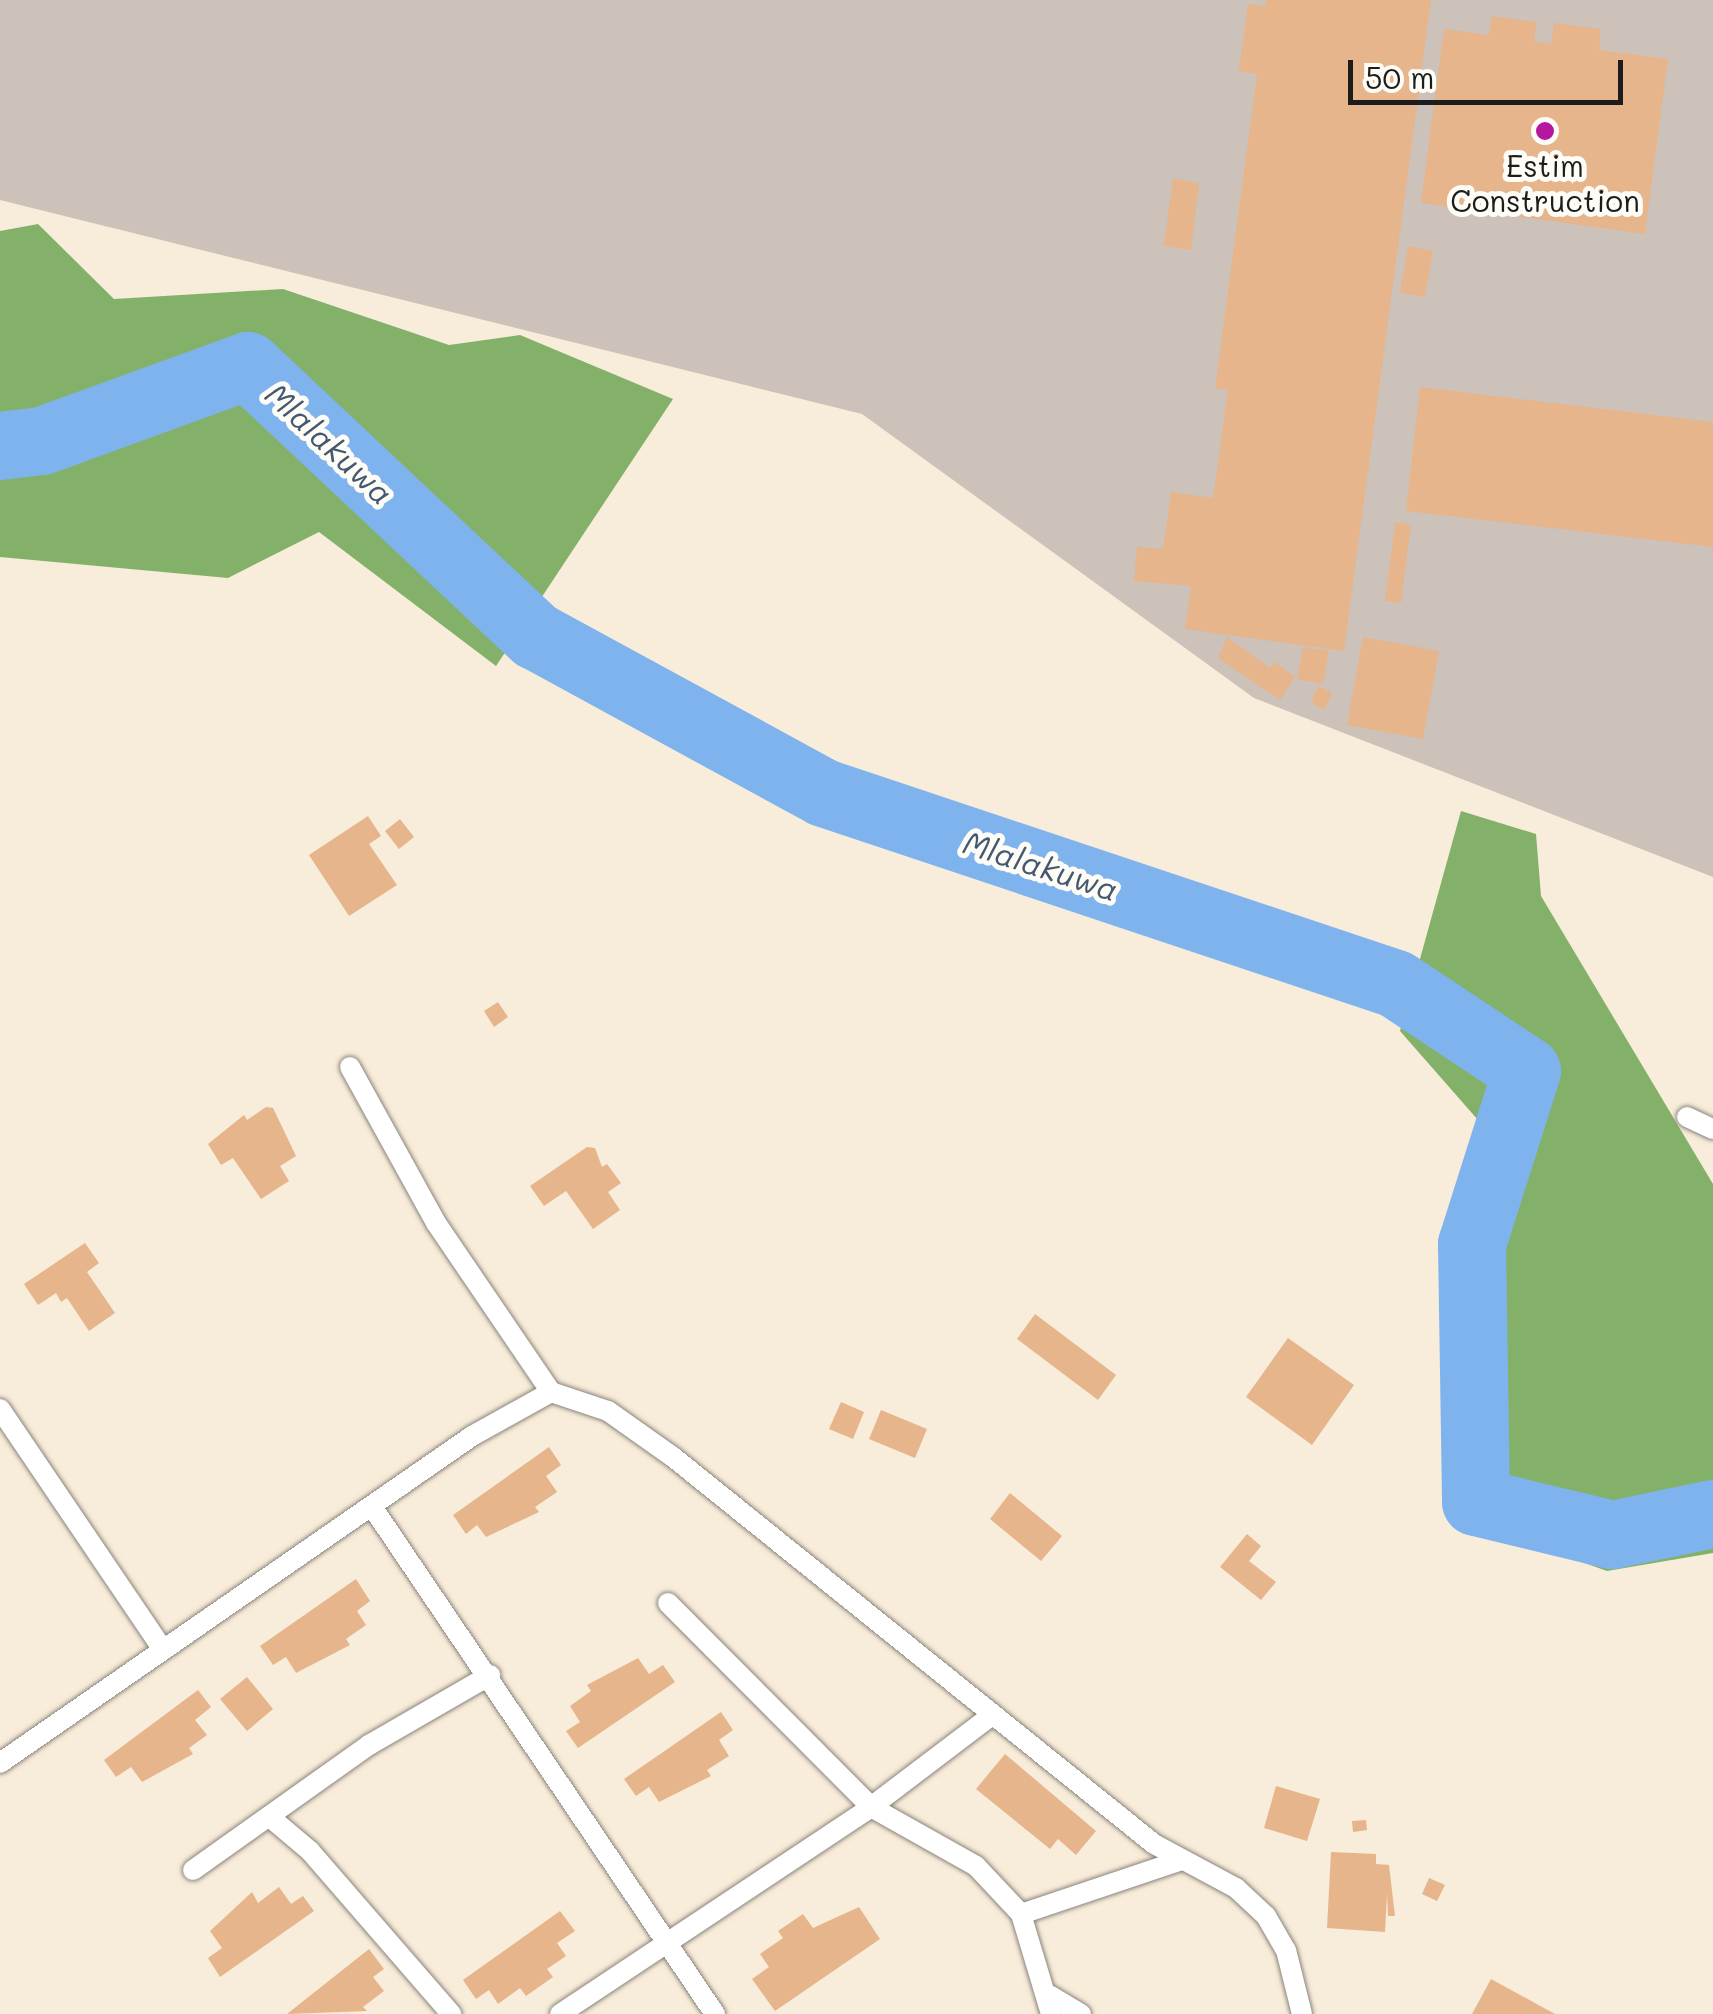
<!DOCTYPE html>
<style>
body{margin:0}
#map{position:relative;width:1713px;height:2014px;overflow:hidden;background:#f8ecda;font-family:Mali,sans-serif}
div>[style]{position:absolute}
.industrial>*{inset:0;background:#ccc2b9}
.forest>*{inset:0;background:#84b169}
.river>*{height:68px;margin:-34px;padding:0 34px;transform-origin:34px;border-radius:34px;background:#7fb3ed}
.building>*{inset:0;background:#e6b58b}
.roads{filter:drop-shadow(0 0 2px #8a847b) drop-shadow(0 0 2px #8a847b)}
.lane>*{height:20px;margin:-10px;padding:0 10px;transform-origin:10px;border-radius:10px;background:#fff}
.dots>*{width:28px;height:28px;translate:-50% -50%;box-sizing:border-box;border:5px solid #fdfcf7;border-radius:50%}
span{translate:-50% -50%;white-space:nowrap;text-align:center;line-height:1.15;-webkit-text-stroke:10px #fdfcf7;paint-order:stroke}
.poi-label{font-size:30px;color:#1c1c1c}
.water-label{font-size:32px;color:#445870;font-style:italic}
.scale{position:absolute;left:1348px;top:60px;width:275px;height:45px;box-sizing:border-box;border:5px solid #1c1c1c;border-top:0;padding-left:12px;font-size:30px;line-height:35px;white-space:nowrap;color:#1c1c1c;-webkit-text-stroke:8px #fdfcf7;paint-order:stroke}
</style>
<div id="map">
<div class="industrial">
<i style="clip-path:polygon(0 0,1713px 0,1713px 877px,1254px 698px,862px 414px,0 200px)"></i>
</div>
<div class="forest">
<i style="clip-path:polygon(38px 224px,114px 299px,283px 289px,449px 345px,520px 335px,673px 399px,496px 666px,319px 532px,228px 578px,0 557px,0 231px)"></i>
<i style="clip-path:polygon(1461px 811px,1536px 834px,1541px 896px,1713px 1184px,1713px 1553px,1607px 1571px,1462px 1519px,1450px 1326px,1527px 1176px,1400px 1031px)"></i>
</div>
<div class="river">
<i style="left:0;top:446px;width:42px;rotate:-6.8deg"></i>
<i style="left:42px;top:441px;width:219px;rotate:-20deg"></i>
<i style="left:248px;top:366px;width:395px;rotate:43.2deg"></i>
<i style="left:536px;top:636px;width:328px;rotate:28.6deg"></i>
<i style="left:824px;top:793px;width:603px;rotate:18.46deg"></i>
<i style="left:1396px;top:984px;width:157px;rotate:33.6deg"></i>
<i style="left:1527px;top:1071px;width:182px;rotate:107.6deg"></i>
<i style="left:1472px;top:1244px;width:258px;rotate:89.1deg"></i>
<i style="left:1476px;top:1502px;width:140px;rotate:13.6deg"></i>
<i style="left:1612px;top:1535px;width:103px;rotate:-11.7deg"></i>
</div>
<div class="building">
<i style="clip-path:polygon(1266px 0,1431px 0,1344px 651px,1185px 629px,1191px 586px,1134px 581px,1137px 547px,1163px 549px,1171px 492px,1213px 498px,1228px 390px,1215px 388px,1257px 74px,1239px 71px,1248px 4px,1265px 6px)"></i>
<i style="clip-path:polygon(1492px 16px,1537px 22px,1534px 41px,1551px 44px,1554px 23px,1601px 29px,1599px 50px,1668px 59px,1645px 234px,1421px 203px,1444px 29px,1489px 35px)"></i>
<i style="clip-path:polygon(1173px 178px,1199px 184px,1191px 250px,1164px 246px)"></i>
<i style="clip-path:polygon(1408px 246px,1433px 251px,1425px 297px,1400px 293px)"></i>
<i style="clip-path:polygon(1420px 387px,1713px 422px,1713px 547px,1406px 511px)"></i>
<i style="clip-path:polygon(1395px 522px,1411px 525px,1401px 603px,1385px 601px)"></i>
<i style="clip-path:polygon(1227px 637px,1270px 668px,1274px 662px,1295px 677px,1280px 700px,1218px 658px)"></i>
<i style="clip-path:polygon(1363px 637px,1439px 651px,1423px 739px,1347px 725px)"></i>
<i style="clip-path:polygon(1303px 647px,1329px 651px,1323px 684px,1297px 679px)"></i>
<i style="clip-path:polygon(1318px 686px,1332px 692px,1325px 710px,1311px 703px)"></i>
<i style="clip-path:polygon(368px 816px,381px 836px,369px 844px,397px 885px,349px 916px,309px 855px)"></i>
<i style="clip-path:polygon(400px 819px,414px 837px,399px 849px,385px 831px)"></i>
<i style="clip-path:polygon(498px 1002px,508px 1017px,494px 1027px,484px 1011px)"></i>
<i style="clip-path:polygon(266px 1107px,273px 1108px,296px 1156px,280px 1166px,289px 1181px,261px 1199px,233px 1158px,221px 1165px,208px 1144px,244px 1115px,247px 1120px)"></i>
<i style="clip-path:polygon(587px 1147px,595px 1148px,602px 1167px,607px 1164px,621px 1183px,608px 1192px,620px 1210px,593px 1229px,566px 1191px,544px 1206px,530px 1186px)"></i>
<i style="clip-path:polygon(85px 1243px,99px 1263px,87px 1272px,115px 1313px,89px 1331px,67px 1298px,61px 1302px,56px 1293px,38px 1305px,24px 1284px)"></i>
<i style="clip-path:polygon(1035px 1314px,1116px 1375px,1098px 1400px,1017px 1339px)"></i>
<i style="clip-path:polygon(1288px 1338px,1354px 1385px,1312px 1445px,1246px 1397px)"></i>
<i style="clip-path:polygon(841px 1402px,864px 1412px,853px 1439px,829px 1429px)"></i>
<i style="clip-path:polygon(881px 1410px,927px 1429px,915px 1458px,869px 1439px)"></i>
<i style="clip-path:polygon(549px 1447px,561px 1465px,546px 1476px,557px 1492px,535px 1507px,539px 1512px,486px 1537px,477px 1525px,466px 1534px,453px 1515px)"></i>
<i style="clip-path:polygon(1010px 1493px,1062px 1536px,1041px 1561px,990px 1519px)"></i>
<i style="clip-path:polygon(1247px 1534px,1261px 1546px,1249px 1561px,1276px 1582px,1261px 1600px,1220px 1567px)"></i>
<i style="clip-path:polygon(356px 1579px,370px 1601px,357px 1611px,366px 1625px,346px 1639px,350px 1645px,296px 1673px,286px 1657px,273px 1665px,260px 1646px)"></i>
<i style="clip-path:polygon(638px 1658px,649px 1674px,663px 1665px,675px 1682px,578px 1748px,566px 1731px,580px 1722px,570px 1706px,591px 1691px,587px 1685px)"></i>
<i style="clip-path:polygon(247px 1677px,273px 1709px,247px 1731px,220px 1699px)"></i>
<i style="clip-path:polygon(198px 1690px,211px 1707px,195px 1720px,207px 1735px,189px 1748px,193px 1754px,142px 1782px,131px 1767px,116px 1777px,104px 1760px)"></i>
<i style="clip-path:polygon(721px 1712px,733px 1730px,719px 1740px,729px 1756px,707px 1770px,711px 1776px,659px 1802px,649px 1787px,636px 1796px,624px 1779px)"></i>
<i style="clip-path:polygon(1005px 1754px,1096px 1831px,1076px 1855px,1058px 1839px,1050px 1849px,976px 1789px)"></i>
<i style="clip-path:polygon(1276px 1786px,1320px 1799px,1307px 1841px,1264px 1828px)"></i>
<i style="clip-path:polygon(1366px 1820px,1367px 1830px,1353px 1832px,1352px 1821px)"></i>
<i style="clip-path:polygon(1331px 1852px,1376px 1854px,1376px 1864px,1389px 1865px,1395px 1916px,1388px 1916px,1387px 1894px,1385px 1932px,1327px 1928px)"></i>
<i style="clip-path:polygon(1429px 1878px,1445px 1885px,1437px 1901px,1422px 1894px)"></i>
<i style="clip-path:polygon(279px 1887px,291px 1904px,303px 1896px,314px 1911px,220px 1977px,208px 1958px,222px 1948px,210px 1931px,252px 1892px,258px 1903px)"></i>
<i style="clip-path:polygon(859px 1907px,880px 1939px,775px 2011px,752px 1979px,769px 1967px,760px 1954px,783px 1938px,778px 1931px,803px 1914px,813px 1928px)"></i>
<i style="clip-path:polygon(560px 1911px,575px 1931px,557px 1943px,566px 1956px,547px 1969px,553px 1977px,526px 1996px,520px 1988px,498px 2004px,489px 1990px,476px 1999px,463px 1980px)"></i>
<i style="clip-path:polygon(369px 1949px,384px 1969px,373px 1977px,384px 1991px,363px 2007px,367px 2011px,287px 2014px)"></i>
<i style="clip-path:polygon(1491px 1979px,1555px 2014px,1472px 2014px)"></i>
</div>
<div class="roads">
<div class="lane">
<i style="left:350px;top:1067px;width:178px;rotate:61.1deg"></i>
<i style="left:436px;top:1223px;width:204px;rotate:55.8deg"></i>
<i style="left:1687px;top:1117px;width:29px;rotate:25deg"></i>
<i style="left:0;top:1409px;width:287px;rotate:55.9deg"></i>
<i style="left:373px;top:1508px;width:611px;rotate:55.95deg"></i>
<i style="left:668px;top:1603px;width:288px;rotate:45.1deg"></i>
<i style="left:871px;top:1807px;width:120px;rotate:29.3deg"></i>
<i style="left:976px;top:1866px;width:66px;rotate:46.8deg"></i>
<i style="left:1021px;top:1914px;width:104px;rotate:73.3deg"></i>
<i style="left:0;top:1763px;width:574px;rotate:-34.71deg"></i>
<i style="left:472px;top:1436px;width:90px;rotate:-29.1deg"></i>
<i style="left:551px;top:1392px;width:60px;rotate:18.4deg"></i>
<i style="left:608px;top:1411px;width:80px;rotate:35.3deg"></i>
<i style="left:673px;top:1457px;width:617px;rotate:38.82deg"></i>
<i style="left:1154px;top:1844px;width:93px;rotate:28.2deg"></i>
<i style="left:1236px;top:1888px;width:41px;rotate:43deg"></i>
<i style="left:1266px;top:1916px;width:39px;rotate:60deg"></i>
<i style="left:1286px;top:1950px;width:66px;rotate:76deg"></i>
<i style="left:271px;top:1818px;width:51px;rotate:40.2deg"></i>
<i style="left:310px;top:1851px;width:216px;rotate:49.1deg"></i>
<i style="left:193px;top:1870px;width:216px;rotate:-35.4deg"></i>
<i style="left:369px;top:1745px;width:140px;rotate:-30deg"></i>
<i style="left:1021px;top:1914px;width:169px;rotate:-18.6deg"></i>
<i style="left:1051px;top:1996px;width:35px;rotate:31deg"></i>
<i style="left:560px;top:2014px;width:374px;rotate:-33.6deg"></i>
<i style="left:871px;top:1807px;width:151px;rotate:-37.2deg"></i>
</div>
</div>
<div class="dots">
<i style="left:1545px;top:131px;background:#b5179e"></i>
</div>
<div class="poi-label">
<span style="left:1545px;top:182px">Estim<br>Construction</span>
</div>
<div class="water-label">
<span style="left:330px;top:443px;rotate:43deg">Mlalakuwa</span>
<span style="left:1041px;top:865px;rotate:18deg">Mlalakuwa</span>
</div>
<div class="scale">50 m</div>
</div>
